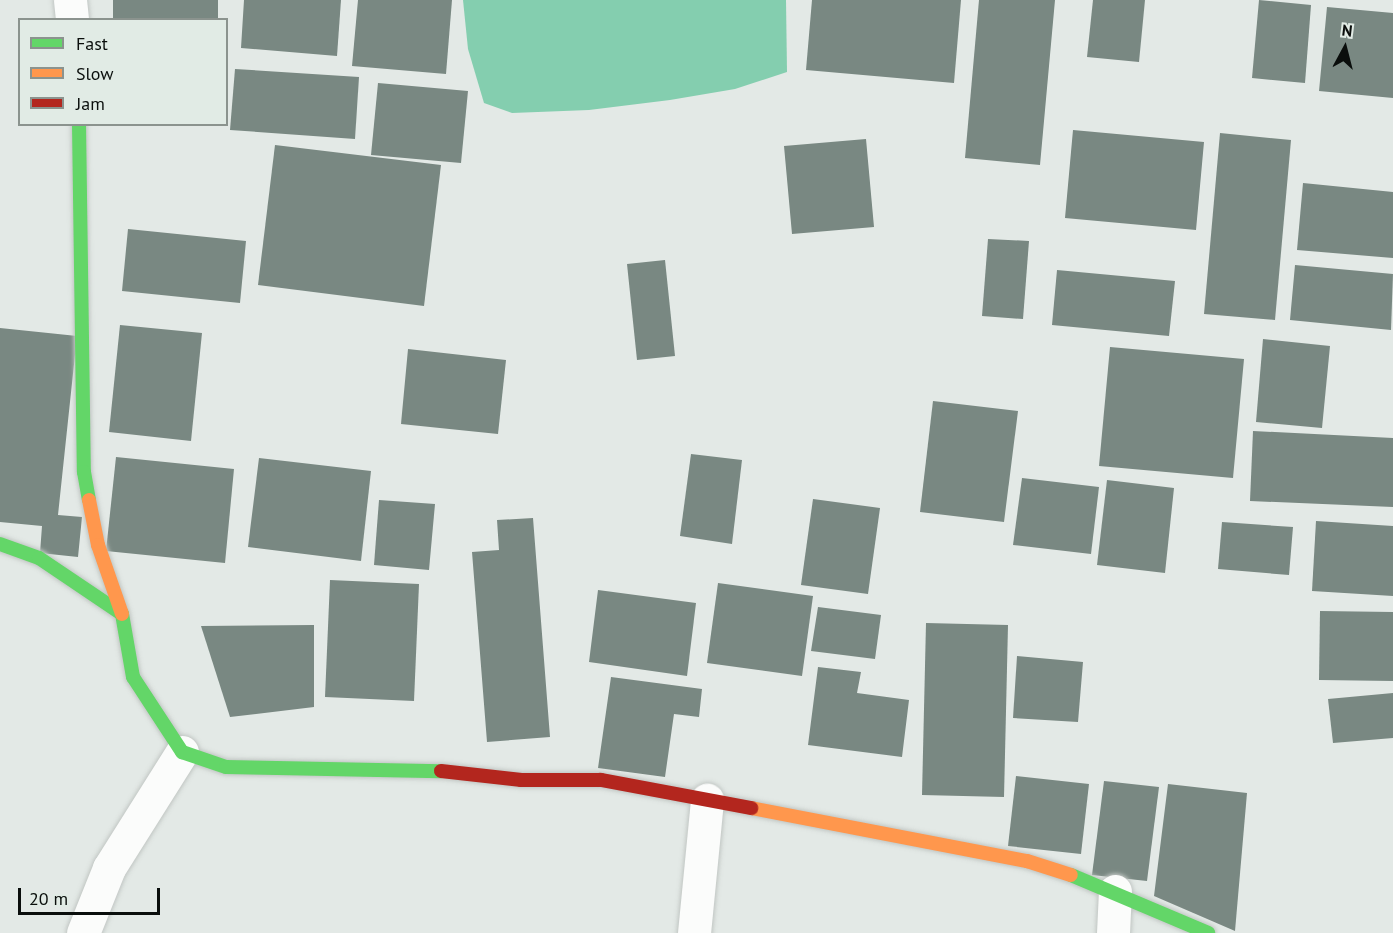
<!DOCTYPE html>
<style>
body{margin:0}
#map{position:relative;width:1393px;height:933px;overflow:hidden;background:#e3e9e6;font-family:"PT Sans",sans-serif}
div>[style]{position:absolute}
.water>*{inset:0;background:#84ceaf}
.building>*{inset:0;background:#798882}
.roads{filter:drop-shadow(0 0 2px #c1c6c3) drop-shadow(0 0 2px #c1c6c3)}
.street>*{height:33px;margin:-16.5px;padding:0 16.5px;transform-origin:16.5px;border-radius:16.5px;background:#fbfcfb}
.fast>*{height:14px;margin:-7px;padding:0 7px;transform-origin:7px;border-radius:7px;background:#63d668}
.slow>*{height:14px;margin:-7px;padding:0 7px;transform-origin:7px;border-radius:7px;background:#ff974d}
.jam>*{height:14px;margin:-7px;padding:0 7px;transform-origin:7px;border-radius:7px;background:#b3261e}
span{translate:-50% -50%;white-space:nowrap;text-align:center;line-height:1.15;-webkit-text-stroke:6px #e1ebe5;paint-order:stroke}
.legend{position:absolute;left:18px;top:18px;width:210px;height:108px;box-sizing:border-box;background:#e1ebe5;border:2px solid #8b938e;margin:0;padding:8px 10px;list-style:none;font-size:18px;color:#0a0e0c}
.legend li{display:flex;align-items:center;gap:12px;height:30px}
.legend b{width:30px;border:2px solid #8b938e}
.north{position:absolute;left:1315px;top:18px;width:60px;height:60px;-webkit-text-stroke:4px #e1ebe5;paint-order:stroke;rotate:7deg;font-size:16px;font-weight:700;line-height:24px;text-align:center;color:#0a0e0c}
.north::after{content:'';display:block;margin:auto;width:21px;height:27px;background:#0a0e0c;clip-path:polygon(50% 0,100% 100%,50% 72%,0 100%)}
.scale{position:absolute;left:18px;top:888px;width:142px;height:27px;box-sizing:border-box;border:3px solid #0a0e0c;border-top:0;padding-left:8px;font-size:18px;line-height:21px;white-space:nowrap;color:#0a0e0c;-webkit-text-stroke:4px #e1ebe5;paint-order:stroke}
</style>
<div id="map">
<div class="water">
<i style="clip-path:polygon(463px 0,786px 0,787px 72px,735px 89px,670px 100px,589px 110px,512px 113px,484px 103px,468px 49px)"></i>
</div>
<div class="building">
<i style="clip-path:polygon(113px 0,218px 0,218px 20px,113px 20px)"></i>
<i style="clip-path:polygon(244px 0,341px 0,337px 56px,241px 48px)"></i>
<i style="clip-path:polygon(358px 0,452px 0,446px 74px,352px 66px)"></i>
<i style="clip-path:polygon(812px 0,961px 0,954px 83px,806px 70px)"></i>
<i style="clip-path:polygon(979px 0,1055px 0,1040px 165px,965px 158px)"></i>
<i style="clip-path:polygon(1093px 0,1145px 0,1139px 62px,1087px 57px)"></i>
<i style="clip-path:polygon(1259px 0,1311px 5px,1305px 83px,1252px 78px)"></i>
<i style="clip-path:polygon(1327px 7px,1393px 13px,1393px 98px,1319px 91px)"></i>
<i style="clip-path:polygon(235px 69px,359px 77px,355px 139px,230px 130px)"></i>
<i style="clip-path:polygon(378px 83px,468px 91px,461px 163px,371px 155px)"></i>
<i style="clip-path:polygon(1073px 130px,1204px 142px,1196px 230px,1065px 218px)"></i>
<i style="clip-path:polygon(1220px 133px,1291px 140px,1275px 320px,1204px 314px)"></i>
<i style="clip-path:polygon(866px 139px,874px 227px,792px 234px,784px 146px)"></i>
<i style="clip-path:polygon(275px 145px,441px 165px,424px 306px,258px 285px)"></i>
<i style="clip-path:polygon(1303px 183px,1393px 192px,1393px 258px,1297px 250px)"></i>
<i style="clip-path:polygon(128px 229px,246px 241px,240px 303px,122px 291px)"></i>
<i style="clip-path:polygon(988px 239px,1029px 241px,1023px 319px,982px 316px)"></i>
<i style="clip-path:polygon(665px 260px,675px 356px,637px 360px,627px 264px)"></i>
<i style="clip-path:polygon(1295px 265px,1393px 274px,1391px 330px,1290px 320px)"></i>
<i style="clip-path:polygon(1057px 270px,1175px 281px,1169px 336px,1052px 325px)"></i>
<i style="clip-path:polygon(120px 325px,202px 333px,191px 441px,109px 432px)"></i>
<i style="clip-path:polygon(0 328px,77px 336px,58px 515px,82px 517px,78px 557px,40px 553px,42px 526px,0 522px)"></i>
<i style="clip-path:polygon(1263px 339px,1330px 346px,1322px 428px,1256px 422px)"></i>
<i style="clip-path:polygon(1110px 347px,1244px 359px,1233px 478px,1099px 466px)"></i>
<i style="clip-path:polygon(408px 349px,506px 360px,498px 434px,401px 424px)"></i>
<i style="clip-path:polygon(933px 401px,1018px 411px,1004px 522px,920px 512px)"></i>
<i style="clip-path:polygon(1253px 431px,1393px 438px,1393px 507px,1250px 501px)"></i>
<i style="clip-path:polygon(691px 454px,742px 460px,732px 544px,680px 536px)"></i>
<i style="clip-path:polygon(116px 457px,234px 469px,225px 563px,106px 551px)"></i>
<i style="clip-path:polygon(259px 458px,371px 471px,361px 561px,248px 547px)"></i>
<i style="clip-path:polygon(1022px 478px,1099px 487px,1091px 554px,1013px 545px)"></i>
<i style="clip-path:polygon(1107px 480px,1174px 488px,1165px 573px,1097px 565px)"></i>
<i style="clip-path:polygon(813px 499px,880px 508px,868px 594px,801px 585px)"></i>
<i style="clip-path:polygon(379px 500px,435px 504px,429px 570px,374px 565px)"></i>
<i style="clip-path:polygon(533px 518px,550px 737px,487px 742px,472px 552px,499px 550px,497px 520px)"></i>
<i style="clip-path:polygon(1316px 521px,1393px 526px,1393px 596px,1312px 591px)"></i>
<i style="clip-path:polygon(1222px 522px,1293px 527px,1289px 575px,1218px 569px)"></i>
<i style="clip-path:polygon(330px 580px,419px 584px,414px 701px,325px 697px)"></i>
<i style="clip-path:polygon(718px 583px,813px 596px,802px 676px,707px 663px)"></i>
<i style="clip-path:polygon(598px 590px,696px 603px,687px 676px,589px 662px)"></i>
<i style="clip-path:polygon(818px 607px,881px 615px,875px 659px,811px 651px)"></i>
<i style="clip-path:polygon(1320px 611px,1393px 612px,1393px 681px,1319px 680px)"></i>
<i style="clip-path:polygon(926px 623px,1008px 625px,1004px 797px,922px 795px)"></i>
<i style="clip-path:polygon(314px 625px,314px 707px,230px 717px,201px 626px)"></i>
<i style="clip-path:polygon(1017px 656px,1083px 662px,1078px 722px,1013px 718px)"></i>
<i style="clip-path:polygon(818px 667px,861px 672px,857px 693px,909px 700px,902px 757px,808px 745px)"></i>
<i style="clip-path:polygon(611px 677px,702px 689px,699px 717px,674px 714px,665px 777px,598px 768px)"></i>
<i style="clip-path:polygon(1393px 693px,1393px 738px,1333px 743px,1328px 699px)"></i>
<i style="clip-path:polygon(1016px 776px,1089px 784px,1081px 854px,1008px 846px)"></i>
<i style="clip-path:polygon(1104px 781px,1159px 787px,1147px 881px,1092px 875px)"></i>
<i style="clip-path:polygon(1168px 784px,1247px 793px,1235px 931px,1154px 896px)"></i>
</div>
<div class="roads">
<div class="street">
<i style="left:70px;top:0;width:20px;rotate:84deg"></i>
<i style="left:83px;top:933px;width:70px;rotate:-68.2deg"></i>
<i style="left:109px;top:868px;width:137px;rotate:-57.8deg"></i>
<i style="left:694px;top:933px;width:134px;rotate:-84.4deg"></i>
<i style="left:1113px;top:933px;width:42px;rotate:-87.3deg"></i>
</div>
<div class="fast">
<i style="left:79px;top:124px;width:348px;rotate:89.2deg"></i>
<i style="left:84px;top:472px;width:28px;rotate:80deg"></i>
<i style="left:0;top:544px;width:41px;rotate:19.7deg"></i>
<i style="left:39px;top:558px;width:100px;rotate:34deg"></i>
<i style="left:122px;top:614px;width:64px;rotate:80.1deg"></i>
<i style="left:133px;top:677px;width:90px;rotate:56.8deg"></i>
<i style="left:182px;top:752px;width:46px;rotate:18.8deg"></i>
<i style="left:226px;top:767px;width:215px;rotate:1.1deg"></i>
<i style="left:1071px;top:875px;width:149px;rotate:22.9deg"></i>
</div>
<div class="slow">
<i style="left:89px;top:500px;width:46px;rotate:78.7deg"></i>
<i style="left:98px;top:545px;width:73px;rotate:70.8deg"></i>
<i style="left:751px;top:808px;width:281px;rotate:10.9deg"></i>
<i style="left:1027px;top:861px;width:46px;rotate:17.7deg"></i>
</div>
<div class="jam">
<i style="left:441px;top:771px;width:81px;rotate:6.4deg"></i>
<i style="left:521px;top:780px;width:80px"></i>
<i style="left:601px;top:780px;width:153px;rotate:10.6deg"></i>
</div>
</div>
<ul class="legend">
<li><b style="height:8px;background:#63d668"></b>Fast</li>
<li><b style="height:8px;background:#ff974d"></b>Slow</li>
<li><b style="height:8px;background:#b3261e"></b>Jam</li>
</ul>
<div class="north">N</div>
<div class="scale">20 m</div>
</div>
